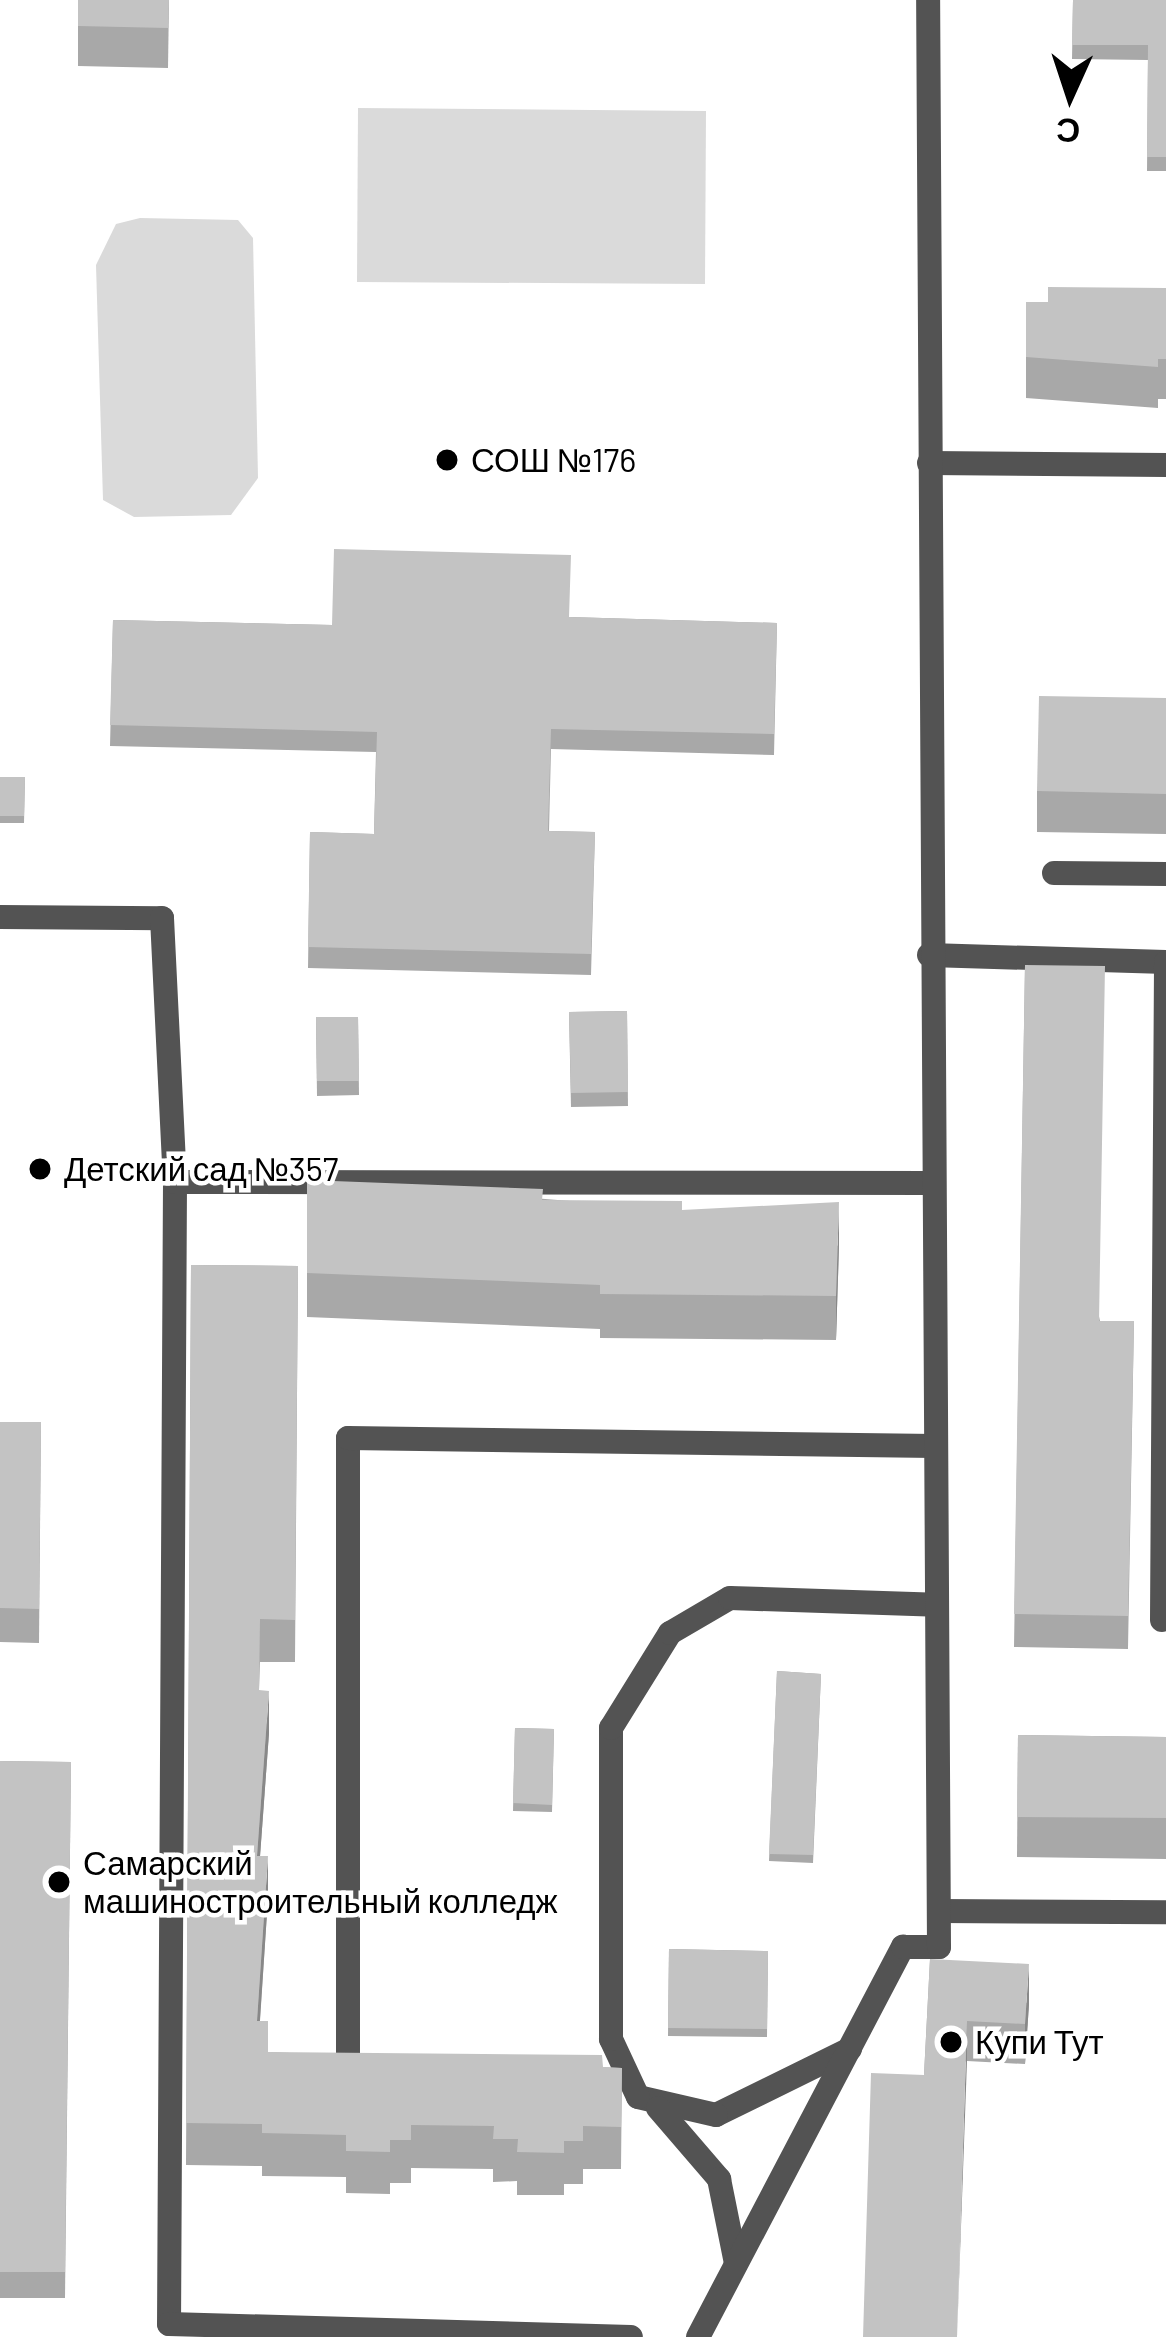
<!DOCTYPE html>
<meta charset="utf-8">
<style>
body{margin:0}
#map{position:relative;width:1166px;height:2337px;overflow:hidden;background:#fff;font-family:Barlow,sans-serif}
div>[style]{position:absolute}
.green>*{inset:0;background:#dadada}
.lane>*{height:24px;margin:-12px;padding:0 12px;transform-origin:12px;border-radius:12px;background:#535353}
.wall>*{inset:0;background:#a8a8a8}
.shaded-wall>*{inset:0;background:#888}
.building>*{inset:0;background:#c3c3c3}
.dots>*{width:33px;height:33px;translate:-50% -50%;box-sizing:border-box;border:6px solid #fff;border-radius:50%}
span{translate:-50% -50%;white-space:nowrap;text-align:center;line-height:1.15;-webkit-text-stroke:9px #fff;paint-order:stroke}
.poi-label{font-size:33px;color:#000}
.left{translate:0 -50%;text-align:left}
.north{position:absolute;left:1010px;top:36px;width:120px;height:120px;-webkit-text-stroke:9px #fff;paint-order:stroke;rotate:183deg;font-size:33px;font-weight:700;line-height:48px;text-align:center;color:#000}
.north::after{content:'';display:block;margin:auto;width:42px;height:54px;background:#000;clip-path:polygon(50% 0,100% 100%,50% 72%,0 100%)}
</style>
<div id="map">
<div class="green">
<i style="clip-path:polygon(358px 108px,706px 111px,705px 284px,357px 282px)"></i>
<i style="clip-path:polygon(140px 218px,238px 220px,253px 238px,258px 478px,231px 515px,134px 517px,103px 500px,96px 265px,116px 224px)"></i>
</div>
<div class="lane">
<i style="left:929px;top:463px;width:237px;rotate:0.5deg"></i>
<i style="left:1054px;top:873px;width:112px;rotate:0.5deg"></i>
<i style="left:0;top:917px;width:162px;rotate:0.4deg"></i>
<i style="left:162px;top:918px;width:264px;rotate:87.2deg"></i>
<i style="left:175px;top:1182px;width:1142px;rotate:90.3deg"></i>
<i style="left:169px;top:2324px;width:462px;rotate:1.6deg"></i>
<i style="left:929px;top:955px;width:237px;rotate:1.7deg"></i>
<i style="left:175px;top:1182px;width:754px;rotate:0.08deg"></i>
<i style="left:1162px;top:1620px;width:658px;rotate:-89.65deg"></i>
<i style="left:939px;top:1911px;width:227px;rotate:0.3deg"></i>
<i style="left:850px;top:2049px;width:149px;rotate:153.8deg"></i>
<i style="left:716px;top:2115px;width:80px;rotate:-167deg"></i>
<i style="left:638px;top:2097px;width:64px;rotate:-115deg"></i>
<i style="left:611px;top:2039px;width:311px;rotate:-90deg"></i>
<i style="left:611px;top:1728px;width:112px;rotate:-58.2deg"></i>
<i style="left:670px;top:1633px;width:69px;rotate:-30.3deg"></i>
<i style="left:730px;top:1598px;width:206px;rotate:1.9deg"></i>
<i style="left:362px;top:2071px;width:14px;rotate:180deg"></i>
<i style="left:348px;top:2071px;width:633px;rotate:-90deg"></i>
<i style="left:348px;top:1438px;width:587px;rotate:0.78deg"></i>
<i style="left:658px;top:2108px;width:94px;rotate:49.3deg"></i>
<i style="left:719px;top:2179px;width:86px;rotate:78.6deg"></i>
<i style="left:698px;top:2337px;width:441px;rotate:-62.3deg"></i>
<i style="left:903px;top:1947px;width:36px"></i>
<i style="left:939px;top:1947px;width:1947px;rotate:-90.32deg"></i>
</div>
<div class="wall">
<i style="clip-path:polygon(78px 0,169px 0,168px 68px,78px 66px)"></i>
<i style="clip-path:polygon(1073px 0,1166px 0,1166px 171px,1147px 171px,1148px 60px,1072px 59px)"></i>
<i style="clip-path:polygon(1166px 288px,1166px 399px,1158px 399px,1158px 408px,1026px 398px,1026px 302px,1048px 302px)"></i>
<i style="clip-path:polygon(569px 617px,777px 623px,774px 755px,551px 749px,549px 831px,595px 832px,591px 975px,308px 968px,310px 832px,374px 834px,376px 752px,110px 746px,113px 620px,332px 625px)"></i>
<i style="clip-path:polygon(1166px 698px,1166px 834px,1037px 832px,1037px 791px)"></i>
<i style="clip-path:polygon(0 777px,25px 777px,24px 823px,0 823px)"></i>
<i style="clip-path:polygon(1025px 965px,1100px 1321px,1134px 1321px,1128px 1649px,1014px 1647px)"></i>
<i style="clip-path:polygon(627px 1011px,628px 1106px,571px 1107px,569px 1012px)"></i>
<i style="clip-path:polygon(316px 1017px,358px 1017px,359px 1095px,317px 1096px)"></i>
<i style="clip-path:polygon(307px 1180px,682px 1210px,839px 1246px,836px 1340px,600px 1338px,600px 1329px,307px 1317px)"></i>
<i style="clip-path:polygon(191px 1265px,298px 1266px,295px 1662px,260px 1662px,259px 1690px,269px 1733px,260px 1856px,268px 1898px,260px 2021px,268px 2052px,622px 2068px,621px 2169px,583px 2169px,583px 2184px,564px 2184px,564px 2195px,517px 2195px,517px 2181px,493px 2182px,493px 2169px,411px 2168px,411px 2183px,390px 2183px,390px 2194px,346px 2193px,346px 2177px,262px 2176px,262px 2166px,186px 2165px)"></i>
<i style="clip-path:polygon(0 1422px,41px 1422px,39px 1643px,0 1642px)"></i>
<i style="clip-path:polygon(777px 1671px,821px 1674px,813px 1863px,769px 1861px)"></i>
<i style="clip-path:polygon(515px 1728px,554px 1729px,552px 1812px,513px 1811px)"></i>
<i style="clip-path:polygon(1018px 1735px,1166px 1737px,1166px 1859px,1017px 1857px)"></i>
<i style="clip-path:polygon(0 1761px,71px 1762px,65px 2298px,0 2298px)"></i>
<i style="clip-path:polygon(669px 1949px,768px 1951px,767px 2037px,668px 2036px)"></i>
<i style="clip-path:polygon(930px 1959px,1029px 2004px,1025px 2064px,967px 2061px,924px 2075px)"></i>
</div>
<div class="shaded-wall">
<i style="clip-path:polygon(839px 1202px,839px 1246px,836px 1340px,836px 1296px)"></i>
<i style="clip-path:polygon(269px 1691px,269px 1733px,257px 1898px,257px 1856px)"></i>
<i style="clip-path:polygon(268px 1856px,268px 1898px,257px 2063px,257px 2021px)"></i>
<i style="clip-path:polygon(1029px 1964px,1029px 2004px,1025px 2064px,1025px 2024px)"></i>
<i style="clip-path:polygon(967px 2021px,967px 2061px,957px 2337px)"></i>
</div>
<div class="building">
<i style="clip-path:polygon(78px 0,169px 0,168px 28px,78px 26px)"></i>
<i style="clip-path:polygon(1073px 0,1166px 0,1166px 157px,1147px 157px,1148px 45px,1072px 45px)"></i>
<i style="clip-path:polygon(1048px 287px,1166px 288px,1166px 359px,1158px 359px,1158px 367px,1026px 357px,1026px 302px,1048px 302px)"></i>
<i style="clip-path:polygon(334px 549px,571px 555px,569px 617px,777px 623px,774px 734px,551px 729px,548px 831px,595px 832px,591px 954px,308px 947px,310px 832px,374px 834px,377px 732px,110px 725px,113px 620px,332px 625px)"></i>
<i style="clip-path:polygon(1039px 696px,1166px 698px,1166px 794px,1037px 791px)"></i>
<i style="clip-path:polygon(0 777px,25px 777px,24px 816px,0 816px)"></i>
<i style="clip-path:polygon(1025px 965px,1105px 966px,1099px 1321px,1134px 1321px,1128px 1616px,1014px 1614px)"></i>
<i style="clip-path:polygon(627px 1011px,628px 1092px,571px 1093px,569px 1012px)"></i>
<i style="clip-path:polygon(316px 1017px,358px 1017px,359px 1081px,317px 1081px)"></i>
<i style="clip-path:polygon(307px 1180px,543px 1189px,542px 1200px,682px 1201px,682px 1210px,839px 1202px,836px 1296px,600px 1294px,600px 1285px,307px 1273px)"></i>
<i style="clip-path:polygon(191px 1265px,298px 1266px,295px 1620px,260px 1619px,259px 1690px,269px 1691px,257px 1856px,268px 1856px,257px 2021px,268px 2021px,268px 2052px,602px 2055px,603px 2067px,622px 2068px,621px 2127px,583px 2126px,583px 2141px,564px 2141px,564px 2153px,517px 2152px,518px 2139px,493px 2139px,494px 2126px,411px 2125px,411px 2140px,390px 2140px,390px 2152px,346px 2151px,346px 2135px,262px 2133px,262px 2124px,186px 2123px)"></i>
<i style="clip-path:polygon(0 1422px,41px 1422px,39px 1609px,0 1608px)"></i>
<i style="clip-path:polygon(777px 1671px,821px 1674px,813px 1855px,769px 1854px)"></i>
<i style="clip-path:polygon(515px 1728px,554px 1729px,552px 1805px,513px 1803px)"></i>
<i style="clip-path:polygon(1018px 1735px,1166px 1737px,1166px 1818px,1017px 1817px)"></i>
<i style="clip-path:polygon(0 1761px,71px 1762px,65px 2272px,0 2272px)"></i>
<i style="clip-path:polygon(669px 1949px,768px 1951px,767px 2029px,668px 2028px)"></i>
<i style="clip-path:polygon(930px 1959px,1029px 1964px,1025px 2024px,967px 2021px,957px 2337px,863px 2337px,871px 2073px,924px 2075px)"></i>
</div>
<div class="dots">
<i style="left:447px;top:460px;background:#000"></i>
<i style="left:40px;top:1169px;background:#000"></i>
<i style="left:59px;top:1882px;background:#000"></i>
<i style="left:951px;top:2042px;background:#000"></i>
</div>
<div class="poi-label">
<span class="left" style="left:471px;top:460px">СОШ №176</span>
<span class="left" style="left:64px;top:1169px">Детский сад №357</span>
<span class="left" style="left:83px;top:1882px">Самарский<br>машиностроительный колледж</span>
<span class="left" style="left:975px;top:2042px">Купи Тут</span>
</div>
<div class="north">С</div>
</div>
